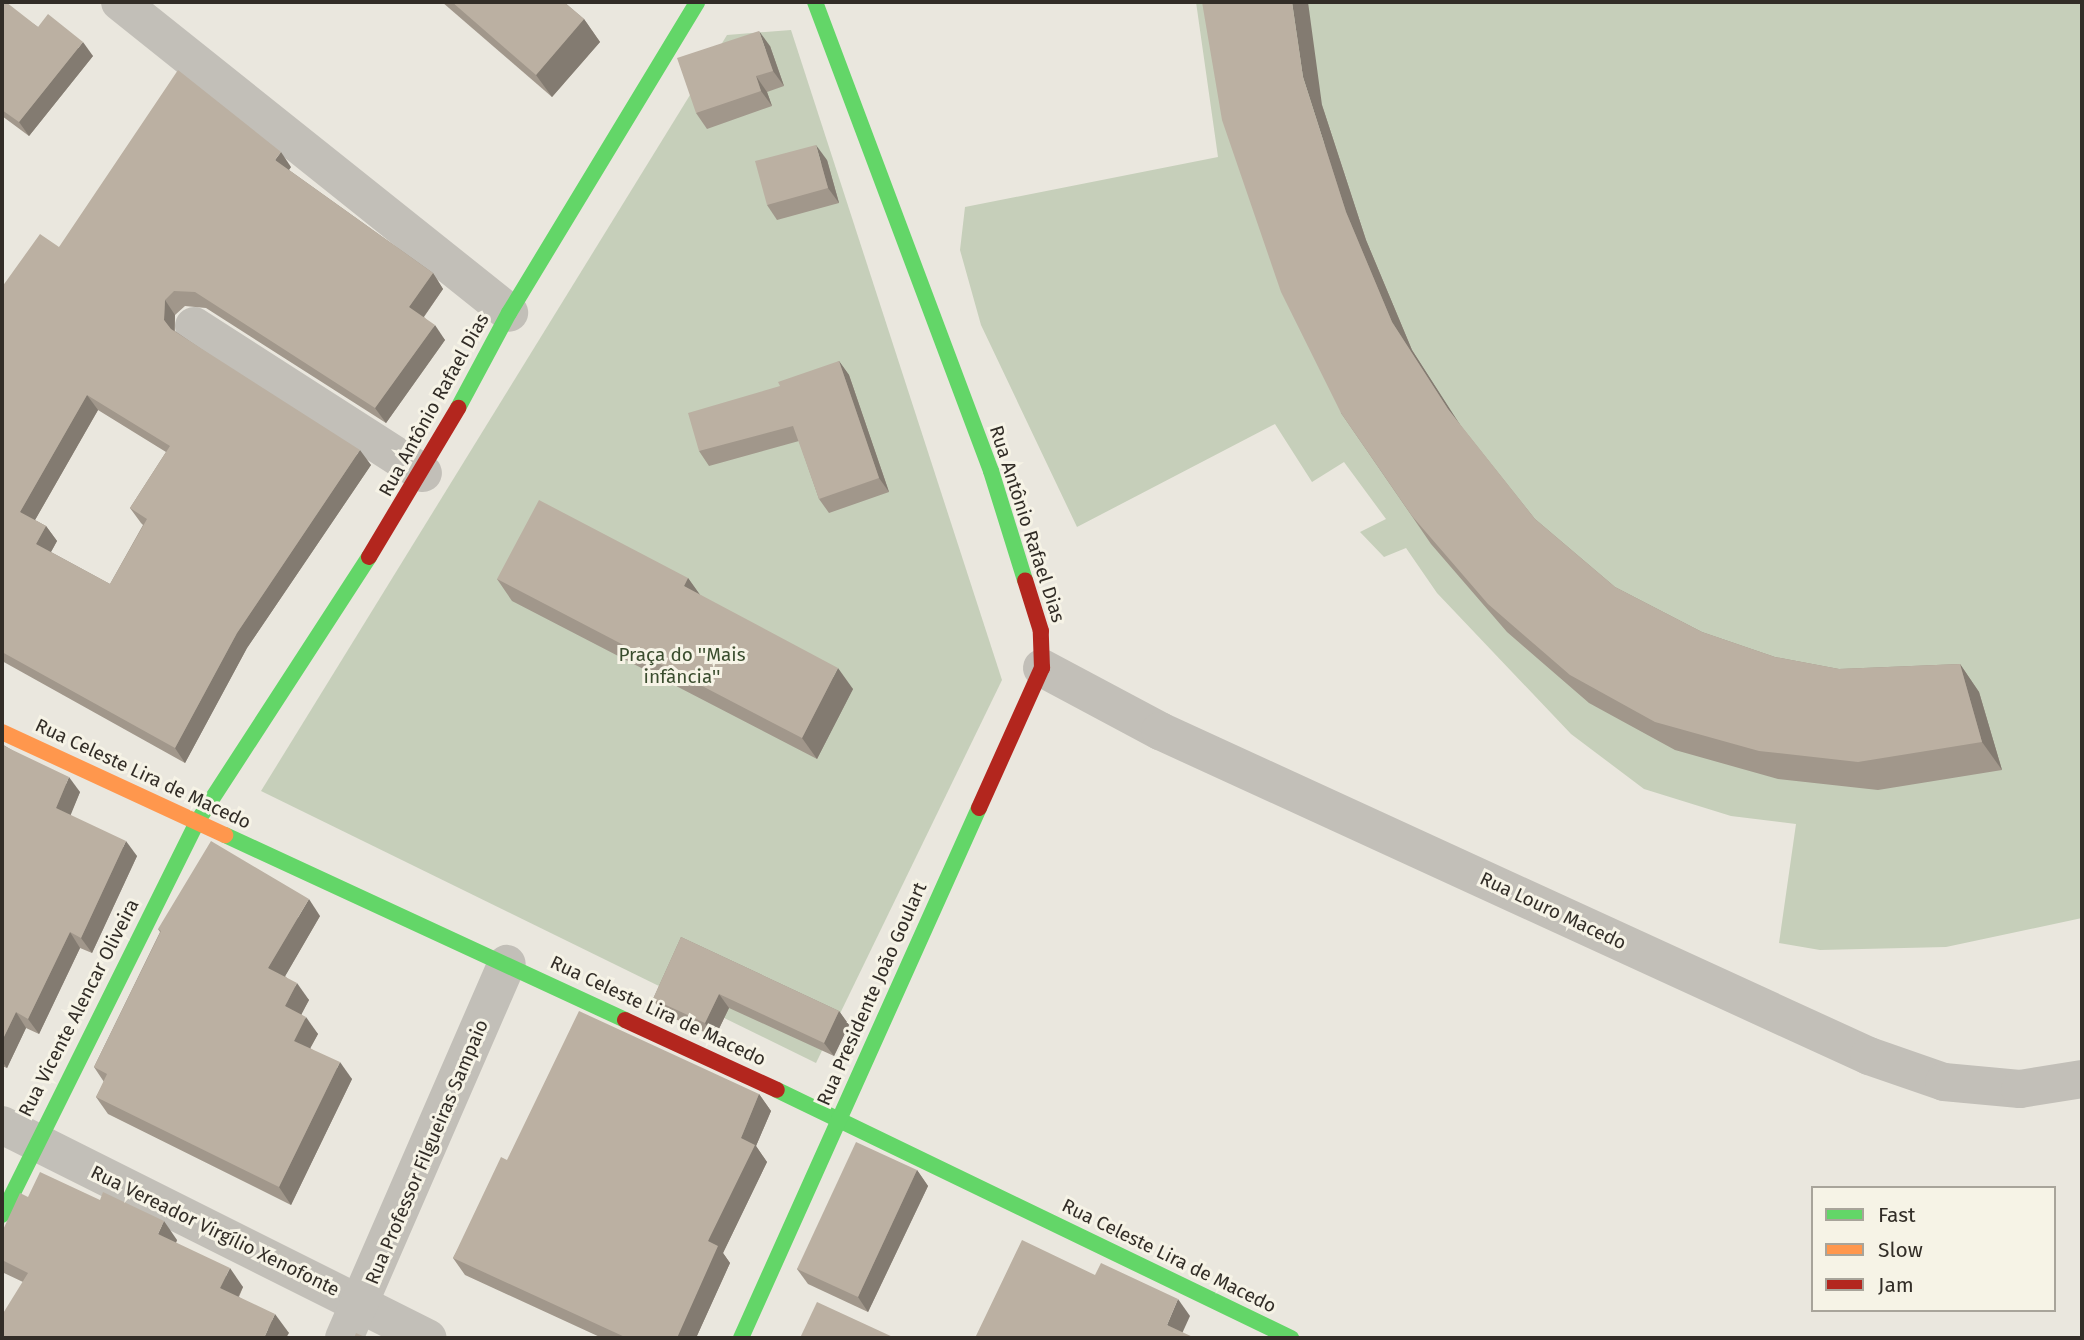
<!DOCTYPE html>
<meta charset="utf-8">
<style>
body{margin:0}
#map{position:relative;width:2084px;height:1340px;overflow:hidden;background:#eae7de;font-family:"Fira Sans",sans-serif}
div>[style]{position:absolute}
.green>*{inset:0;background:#c6cfba}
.street>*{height:38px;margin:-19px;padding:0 19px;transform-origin:19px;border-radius:19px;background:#c2bfb8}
.fast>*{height:16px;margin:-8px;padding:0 8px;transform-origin:8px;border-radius:8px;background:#63d668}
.slow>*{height:16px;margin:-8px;padding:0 8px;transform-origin:8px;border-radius:8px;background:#ff974d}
.jam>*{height:16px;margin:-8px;padding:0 8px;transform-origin:8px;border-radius:8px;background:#b3261e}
.wall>*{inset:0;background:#a1978b}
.shaded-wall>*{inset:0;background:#837b71}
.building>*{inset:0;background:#bbb0a2}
span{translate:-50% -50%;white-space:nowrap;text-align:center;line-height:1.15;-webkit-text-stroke:6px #f6f3e6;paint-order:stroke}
.street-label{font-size:19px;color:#322d27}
.park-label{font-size:19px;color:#3a4d2e}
.frame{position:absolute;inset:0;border:4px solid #322d27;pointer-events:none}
.legend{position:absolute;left:1811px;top:1186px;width:245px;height:126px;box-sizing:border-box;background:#f6f3e6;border:2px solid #a8a49a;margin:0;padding:9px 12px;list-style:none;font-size:21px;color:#322d27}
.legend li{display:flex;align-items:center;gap:14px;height:35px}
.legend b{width:35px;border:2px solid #a8a49a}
</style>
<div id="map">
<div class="green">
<i style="clip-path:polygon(1196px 2px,2082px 2px,2082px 918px,1946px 947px,1820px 950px,1779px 943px,1796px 824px,1731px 816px,1644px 789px,1571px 734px,1437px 593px,1406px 548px,1384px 557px,1360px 532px,1386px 519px,1344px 462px,1312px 482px,1275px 424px,1077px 527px,981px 325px,960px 250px,965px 207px,1218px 157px)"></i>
<i style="clip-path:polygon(791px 30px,1002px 680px,816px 1063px,261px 791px,727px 35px)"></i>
</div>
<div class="street">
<i style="left:120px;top:2px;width:498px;rotate:38.6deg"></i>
<i style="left:194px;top:326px;width:272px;rotate:32.7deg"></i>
<i style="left:1042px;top:668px;width:134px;rotate:28.1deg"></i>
<i style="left:1160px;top:731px;width:780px;rotate:24.63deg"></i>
<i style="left:1869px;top:1056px;width:79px;rotate:19.1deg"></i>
<i style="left:1944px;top:1082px;width:76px;rotate:5.3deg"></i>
<i style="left:2020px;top:1089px;width:63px;rotate:-9.2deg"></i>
<i style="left:2px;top:1125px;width:476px;rotate:26.6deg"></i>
<i style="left:344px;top:1338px;width:408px;rotate:-66.5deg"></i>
</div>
<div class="fast">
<i style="left:815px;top:2px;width:501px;rotate:69.43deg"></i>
<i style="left:991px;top:471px;width:114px;rotate:72.7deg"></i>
<i style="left:458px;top:408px;width:108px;rotate:-61.8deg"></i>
<i style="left:509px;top:313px;width:363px;rotate:-58.8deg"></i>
<i style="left:225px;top:835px;width:441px;rotate:24.8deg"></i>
<i style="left:777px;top:1090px;width:571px;rotate:25.76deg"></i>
<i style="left:2px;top:1215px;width:439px;rotate:-63.6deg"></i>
<i style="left:197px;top:822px;width:316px;rotate:-57deg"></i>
<i style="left:741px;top:1338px;width:581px;rotate:-65.82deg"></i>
</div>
<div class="slow">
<i style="left:2px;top:732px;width:246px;rotate:24.8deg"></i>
</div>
<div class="jam">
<i style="left:369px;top:557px;width:174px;rotate:-59.1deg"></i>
<i style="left:979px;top:808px;width:154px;rotate:-65.8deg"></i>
<i style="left:1042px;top:668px;width:37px;rotate:-92deg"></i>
<i style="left:1041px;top:631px;width:53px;rotate:-107.4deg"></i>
<i style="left:625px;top:1020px;width:167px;rotate:24.7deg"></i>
</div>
<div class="wall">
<i style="clip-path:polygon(2px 2px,38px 27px,93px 56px,29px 136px,2px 116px)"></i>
<i style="clip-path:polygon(442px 2px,564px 2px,584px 19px,600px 42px,552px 97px)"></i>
<i style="clip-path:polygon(770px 46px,784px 86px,767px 92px,772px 106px,707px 129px,696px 113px)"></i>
<i style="clip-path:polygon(1322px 105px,1366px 240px,1412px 350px,1457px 421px,1535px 519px,1615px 587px,1702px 632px,1775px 657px,1839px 669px,1960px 664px,1979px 692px,2002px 770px,1878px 790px,1778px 779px,1675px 750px,1589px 703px,1507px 632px,1431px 544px,1341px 413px)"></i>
<i style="clip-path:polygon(827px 160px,839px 203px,777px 220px,767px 205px)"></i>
<i style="clip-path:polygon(evenodd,291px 167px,289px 170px,433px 273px,443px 289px,424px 317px,445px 340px,386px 423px,206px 308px,185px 306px,175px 315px,175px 331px,371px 465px,247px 648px,185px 763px,2px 661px,2px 287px,59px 247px,291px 167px,98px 410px,166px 452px,130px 508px,141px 523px,143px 525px,110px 584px,51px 552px,57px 541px,46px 526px,35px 520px,98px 410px)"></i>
<i style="clip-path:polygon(839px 361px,849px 375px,889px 492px,829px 513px,819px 499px,799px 441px,709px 466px,699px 451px)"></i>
<i style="clip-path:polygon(688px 578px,700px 595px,853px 689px,817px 759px,512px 601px,497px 579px)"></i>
<i style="clip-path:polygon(2px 744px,80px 792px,70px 815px,137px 856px,92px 953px,80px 948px,39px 1034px,26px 1028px,7px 1068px,2px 1066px)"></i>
<i style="clip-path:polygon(320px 916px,285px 976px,309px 1000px,301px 1014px,318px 1034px,310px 1048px,352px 1079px,291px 1205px,108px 1114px,96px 1097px,104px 1082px,94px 1067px,160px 932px,158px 929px)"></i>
<i style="clip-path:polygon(681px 937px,839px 1011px,849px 1025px,834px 1056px,729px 1008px,715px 1037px,662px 1013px,653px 999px)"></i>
<i style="clip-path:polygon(759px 1094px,771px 1111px,756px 1146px,767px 1162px,723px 1253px,730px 1263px,696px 1338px,602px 1338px,465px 1275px,453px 1258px,507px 1160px)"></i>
<i style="clip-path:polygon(917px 1170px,928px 1186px,868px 1312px,808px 1284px,797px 1269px)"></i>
<i style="clip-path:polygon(28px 1197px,177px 1240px,176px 1243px,243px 1287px,239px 1297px,289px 1333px,23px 1282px,4px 1273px,2px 1269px,2px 1232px)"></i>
</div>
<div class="shaded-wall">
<i style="clip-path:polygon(1292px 2px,1308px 2px,1322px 105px,1366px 240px,1412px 350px,1468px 437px,1448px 409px,1392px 322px,1346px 212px,1303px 77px)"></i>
<i style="clip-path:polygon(584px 19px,600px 42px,552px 97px,536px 75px)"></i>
<i style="clip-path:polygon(759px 31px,770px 46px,784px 86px,773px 71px)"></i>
<i style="clip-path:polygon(83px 42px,93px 56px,29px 136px,19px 122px)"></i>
<i style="clip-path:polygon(756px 76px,767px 92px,772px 106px,761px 91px)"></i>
<i style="clip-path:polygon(816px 145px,827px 160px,839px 203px,828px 188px)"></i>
<i style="clip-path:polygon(281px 152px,291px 167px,285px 175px,275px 160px)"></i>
<i style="clip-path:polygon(433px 273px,443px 289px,420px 322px,409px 307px)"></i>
<i style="clip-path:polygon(165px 300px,175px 315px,174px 335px,164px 320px)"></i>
<i style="clip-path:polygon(435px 325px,445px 340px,386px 423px,375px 408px)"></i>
<i style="clip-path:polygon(839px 361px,849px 375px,889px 492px,879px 478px)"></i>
<i style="clip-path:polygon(87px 395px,98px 410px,31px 527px,20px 512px)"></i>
<i style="clip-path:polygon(360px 450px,371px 465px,247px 648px,185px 763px,175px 748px,237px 633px)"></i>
<i style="clip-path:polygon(46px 526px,57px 541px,47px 559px,36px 544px)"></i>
<i style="clip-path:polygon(688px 578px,703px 599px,684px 586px)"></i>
<i style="clip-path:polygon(1960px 664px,1979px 692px,2002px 770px,1982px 742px)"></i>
<i style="clip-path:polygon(838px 668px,853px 689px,817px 759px,802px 738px)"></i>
<i style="clip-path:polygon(69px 777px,80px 792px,67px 824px,56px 808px)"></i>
<i style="clip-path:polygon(126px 841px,137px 856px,92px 953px,81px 938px)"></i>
<i style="clip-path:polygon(309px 899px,320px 916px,280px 985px,268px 968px)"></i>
<i style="clip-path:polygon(70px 932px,80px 948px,39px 1034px,28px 1019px)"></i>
<i style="clip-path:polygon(297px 983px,309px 1000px,297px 1023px,285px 1006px)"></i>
<i style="clip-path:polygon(719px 994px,729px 1008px,715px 1037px,705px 1023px)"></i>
<i style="clip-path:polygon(839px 1011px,849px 1025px,834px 1056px,824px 1043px)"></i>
<i style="clip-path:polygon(16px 1012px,26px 1028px,7px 1068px,2px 1061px,2px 1041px)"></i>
<i style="clip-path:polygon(306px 1017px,318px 1034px,305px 1058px,294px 1041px)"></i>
<i style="clip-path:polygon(340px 1062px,352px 1079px,291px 1205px,279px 1187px)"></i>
<i style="clip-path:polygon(759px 1094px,771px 1111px,756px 1146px,767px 1162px,723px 1253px,730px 1263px,696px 1338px,677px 1338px,741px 1138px)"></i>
<i style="clip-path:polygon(917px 1170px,928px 1186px,868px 1312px,858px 1297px)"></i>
<i style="clip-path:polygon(164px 1221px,177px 1240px,171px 1253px,158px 1234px)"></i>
<i style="clip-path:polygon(230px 1268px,243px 1287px,233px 1307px,220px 1288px)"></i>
<i style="clip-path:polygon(1178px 1299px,1190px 1316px,1180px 1338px,1167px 1325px)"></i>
<i style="clip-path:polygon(275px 1314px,289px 1333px,286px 1338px,264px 1338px)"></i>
</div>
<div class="building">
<i style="clip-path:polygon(2px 2px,6px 2px,38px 27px,48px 14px,83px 42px,19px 122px,2px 110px)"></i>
<i style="clip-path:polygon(452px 2px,564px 2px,584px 19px,536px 75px)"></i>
<i style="clip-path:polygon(1202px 2px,1292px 2px,1303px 77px,1346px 212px,1392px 322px,1448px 409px,1535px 519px,1615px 587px,1702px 632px,1775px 657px,1839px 669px,1960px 664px,1982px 742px,1858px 762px,1759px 751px,1655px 722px,1570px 675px,1488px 604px,1412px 516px,1341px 413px,1281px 292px,1222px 120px)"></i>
<i style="clip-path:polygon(759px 31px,773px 71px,756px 76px,761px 91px,696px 113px,677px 58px)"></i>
<i style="clip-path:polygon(evenodd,178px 70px,281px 152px,275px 160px,433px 273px,409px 307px,435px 325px,375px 408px,195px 292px,174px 291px,165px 300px,164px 320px,171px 329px,360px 450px,237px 633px,175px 748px,2px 652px,2px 287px,40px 234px,59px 247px,178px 70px,87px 395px,170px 446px,130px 508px,147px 519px,110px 584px,36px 544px,46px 526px,20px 512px,87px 395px)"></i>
<i style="clip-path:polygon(816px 145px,828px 188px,767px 205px,755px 161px)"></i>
<i style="clip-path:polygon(839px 361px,879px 478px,819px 499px,793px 426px,699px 451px,688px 413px,780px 386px,778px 382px)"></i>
<i style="clip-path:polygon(539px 500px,688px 578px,684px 586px,838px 668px,802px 738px,497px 579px)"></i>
<i style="clip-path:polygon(2px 745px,69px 777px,56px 808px,126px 841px,81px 938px,70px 932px,28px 1019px,16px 1012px,2px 1041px)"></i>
<i style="clip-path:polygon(211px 841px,309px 899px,268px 968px,297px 983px,285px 1006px,306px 1017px,294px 1041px,340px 1062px,279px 1187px,96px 1097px,107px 1074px,94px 1067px,161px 931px,158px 929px)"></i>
<i style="clip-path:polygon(681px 937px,839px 1011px,824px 1043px,719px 994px,705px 1023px,653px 999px)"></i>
<i style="clip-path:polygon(579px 1011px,759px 1094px,741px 1138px,755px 1145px,708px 1241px,718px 1246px,677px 1338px,627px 1338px,453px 1258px,501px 1157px,507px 1160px)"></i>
<i style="clip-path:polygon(856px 1142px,917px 1170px,858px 1297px,797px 1269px)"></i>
<i style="clip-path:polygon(40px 1172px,100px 1200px,103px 1192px,164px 1221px,158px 1234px,230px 1268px,220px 1288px,275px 1314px,264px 1338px,2px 1338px,2px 1315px,28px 1273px,2px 1260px,2px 1232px,20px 1193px,28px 1197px)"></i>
<i style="clip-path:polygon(1022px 1240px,1095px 1275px,1101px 1263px,1178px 1299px,1167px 1325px,1195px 1338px,975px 1338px)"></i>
<i style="clip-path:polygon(817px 1302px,895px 1338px,800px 1338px)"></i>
<i style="clip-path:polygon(356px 1333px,367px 1338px,354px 1338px)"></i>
</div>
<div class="street-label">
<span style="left:434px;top:405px;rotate:-61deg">Rua Antônio Rafael Dias</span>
<span style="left:1027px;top:524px;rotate:72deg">Rua Antônio Rafael Dias</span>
<span style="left:143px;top:774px;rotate:25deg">Rua Celeste Lira de Macedo</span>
<span style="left:1553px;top:911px;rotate:25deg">Rua Louro Macedo</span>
<span style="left:872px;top:994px;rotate:-66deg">Rua Presidente João Goulart</span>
<span style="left:79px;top:1008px;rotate:-63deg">Rua Vicente Alencar Oliveira</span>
<span style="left:658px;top:1011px;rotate:25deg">Rua Celeste Lira de Macedo</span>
<span style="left:427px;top:1152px;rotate:-67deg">Rua Professor Filgueiras Sampaio</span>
<span style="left:215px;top:1231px;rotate:26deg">Rua Vereador Virgílio Xenofonte</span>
<span style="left:1169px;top:1256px;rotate:26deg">Rua Celeste Lira de Macedo</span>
</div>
<div class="park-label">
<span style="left:682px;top:666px">Praça do ''Mais<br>infância''</span>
</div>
<div class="frame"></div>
<ul class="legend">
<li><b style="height:9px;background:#63d668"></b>Fast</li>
<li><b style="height:9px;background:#ff974d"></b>Slow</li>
<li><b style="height:9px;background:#b3261e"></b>Jam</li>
</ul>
</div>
